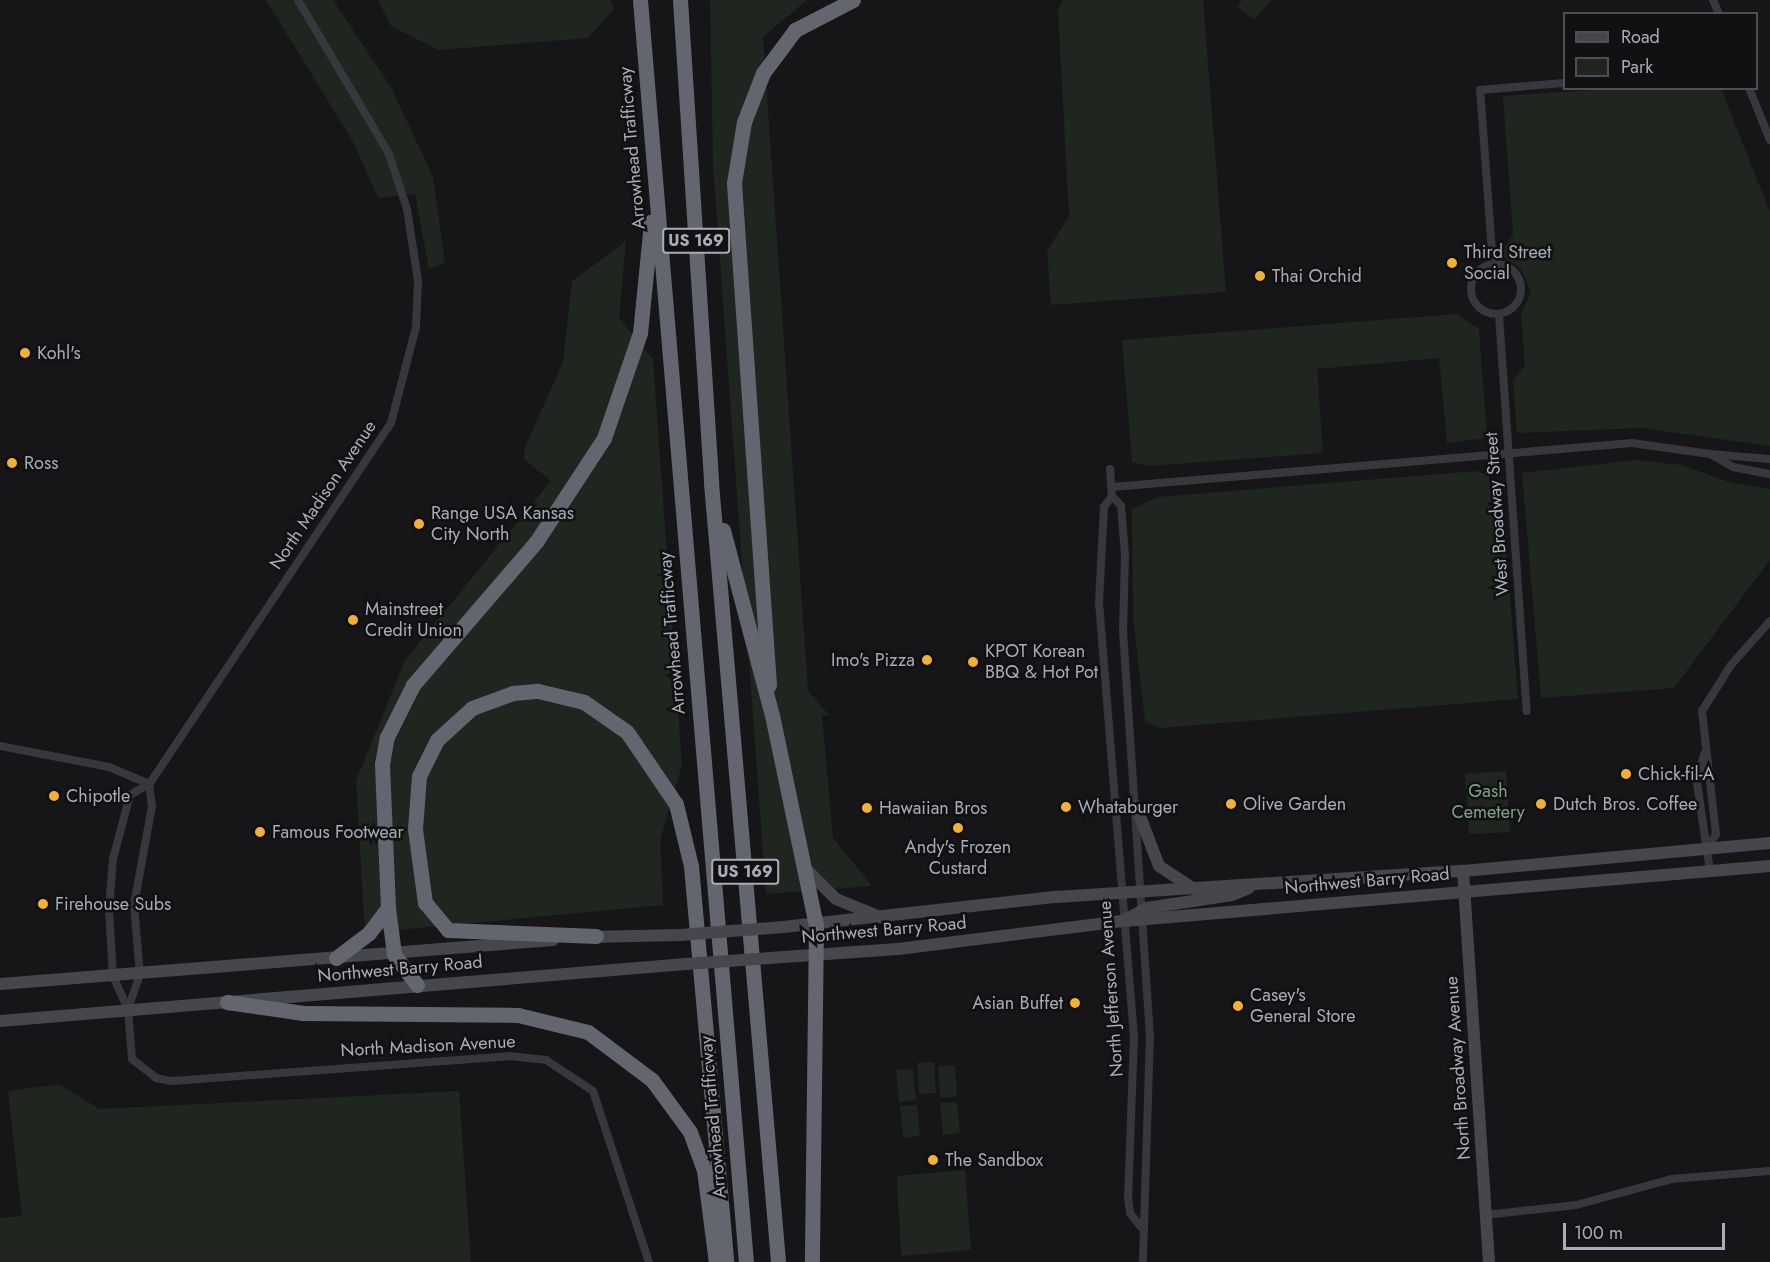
<!DOCTYPE html>
<style>
body{margin:0}
#map{position:relative;width:1770px;height:1262px;overflow:hidden;background:#161618;font-family:Jost,sans-serif}
div>[style]{position:absolute}
.green>*{inset:0;background:#1e261f}
.street>*{height:8px;margin:-4px;padding:0 4px;transform-origin:4px;border-radius:4px;background:#37383d}
.street>.ring{margin:-4px;padding:0;box-sizing:content-box;background:none;border:8px solid #37383d;border-radius:50%}
.secondary>*{height:12px;margin:-6px;padding:0 6px;transform-origin:6px;border-radius:6px;background:#45474d}
.highway>*{height:15px;margin:-7.5px;padding:0 7.5px;transform-origin:7.5px;border-radius:7.5px;background:#63666e}
.secondary-bridge>*{height:12px;margin:-6px;padding:0 6px;transform-origin:6px;border-radius:6px;background:#45474d}
.dots>*{width:16px;height:16px;translate:-50% -50%;box-sizing:border-box;border:3px solid #111113;border-radius:50%}
span{translate:-50% -50%;white-space:nowrap;text-align:center;line-height:1.15;-webkit-text-stroke:5px #111113;paint-order:stroke}
.shield-label span{padding:2px 4px;background:#111113;border:2px solid;border-radius:4px;-webkit-text-stroke-width:0}
.shield-label{font-size:16px;color:#a8adb8;font-weight:700}
.street-label{font-size:18px;color:#a8adb8}
.poi-label{font-size:18px;color:#a8adb8}
.left{translate:0 -50%;text-align:left}
.right{translate:-100% -50%;text-align:right}
.park-label{font-size:18px;color:#7fa381}
.legend{position:absolute;left:1563px;top:12px;width:195px;height:78px;box-sizing:border-box;background:#111113;border:2px solid #4d4f55;margin:0;padding:8px 10px;list-style:none;font-size:18px;color:#a8adb8}
.legend li{display:flex;align-items:center;gap:12px;height:30px}
.legend b{width:30px;border:2px solid #4d4f55}
.scale{position:absolute;left:1563px;top:1223px;width:162px;height:27px;box-sizing:border-box;border:3px solid #a8adb8;border-top:0;padding-left:8px;font-size:18px;line-height:21px;white-space:nowrap;color:#a8adb8;-webkit-text-stroke:4px #111113;paint-order:stroke}
</style>
<div id="map">
<div class="green">
<i style="clip-path:polygon(266px 0,333px 0,392px 89px,433px 177px,445px 262px,429px 269px,415px 194px,378px 198px,352px 140px)"></i>
<i style="clip-path:polygon(378px 0,611px 0,614px 9px,588px 38px,438px 50px,391px 26px)"></i>
<i style="clip-path:polygon(710px 0,807px 0,763px 37px,808px 691px,830px 716px,822px 715px,833px 838px,872px 886px,766px 894px,713px 164px)"></i>
<i style="clip-path:polygon(1063px 0,1203px 0,1226px 292px,1051px 305px,1047px 251px,1069px 216px,1058px 10px)"></i>
<i style="clip-path:polygon(1242px 0,1271px 0,1254px 20px,1237px 6px)"></i>
<i style="clip-path:polygon(1608px 89px,1721px 89px,1770px 212px,1770px 446px,1642px 428px,1517px 433px,1513px 381px,1525px 366px,1521px 313px,1531px 293px,1522px 270px,1501px 255px,1513px 234px,1503px 96px)"></i>
<i style="clip-path:polygon(626px 241px,619px 318px,653px 359px,682px 765px,660px 840px,663px 905px,365px 933px,356px 781px,405px 660px,551px 481px,524px 459px,525px 447px,563px 362px,572px 281px)"></i>
<i style="clip-path:polygon(1456px 314px,1479px 329px,1487px 438px,1447px 443px,1439px 358px,1317px 369px,1323px 453px,1149px 466px,1132px 462px,1122px 340px)"></i>
<i style="clip-path:polygon(1636px 460px,1681px 465px,1732px 483px,1770px 489px,1770px 560px,1674px 688px,1541px 698px,1522px 473px)"></i>
<i style="clip-path:polygon(1477px 471px,1501px 483px,1518px 699px,1160px 728px,1145px 722px,1133px 616px,1132px 509px,1158px 497px)"></i>
<i style="clip-path:polygon(1506px 771px,1510px 832px,1469px 834px,1465px 774px)"></i>
<i style="clip-path:polygon(934px 1062px,936px 1093px,919px 1094px,917px 1063px)"></i>
<i style="clip-path:polygon(955px 1065px,957px 1096px,940px 1098px,938px 1066px)"></i>
<i style="clip-path:polygon(913px 1069px,916px 1100px,899px 1102px,896px 1070px)"></i>
<i style="clip-path:polygon(60px 1084px,99px 1109px,459px 1091px,471px 1262px,0 1262px,0 1218px,22px 1216px,8px 1091px)"></i>
<i style="clip-path:polygon(957px 1102px,960px 1133px,943px 1135px,940px 1103px)"></i>
<i style="clip-path:polygon(917px 1105px,920px 1136px,903px 1138px,900px 1106px)"></i>
<i style="clip-path:polygon(965px 1170px,971px 1250px,901px 1256px,897px 1176px)"></i>
</div>
<div class="street">
<i style="left:298px;top:0;width:179px;rotate:59.4deg"></i>
<i style="left:389px;top:154px;width:58px;rotate:71.9deg"></i>
<i style="left:407px;top:209px;width:73px;rotate:81.3deg"></i>
<i style="left:418px;top:281px;width:46px;rotate:92.5deg"></i>
<i style="left:416px;top:327px;width:99px;rotate:104.6deg"></i>
<i style="left:391px;top:423px;width:435px;rotate:123.8deg"></i>
<i style="left:149px;top:784px;width:22px;rotate:150deg"></i>
<i style="left:130px;top:795px;width:66px;rotate:104.9deg"></i>
<i style="left:113px;top:859px;width:50px;rotate:94.6deg"></i>
<i style="left:109px;top:909px;width:67px;rotate:86.6deg"></i>
<i style="left:113px;top:976px;width:36px;rotate:66deg"></i>
<i style="left:128px;top:1009px;width:50px;rotate:85.4deg"></i>
<i style="left:132px;top:1059px;width:31px;rotate:38deg"></i>
<i style="left:156px;top:1078px;width:16px;rotate:11deg"></i>
<i style="left:172px;top:1081px;width:338px;rotate:-4.2deg"></i>
<i style="left:509px;top:1056px;width:37px;rotate:6deg"></i>
<i style="left:546px;top:1060px;width:56px;rotate:33.4deg"></i>
<i style="left:593px;top:1091px;width:180px;rotate:71.9deg"></i>
<i style="left:1713px;top:0;width:15px;rotate:67deg"></i>
<i style="left:1749px;top:88px;width:56px;rotate:68deg"></i>
<i class="ring" style="left:1471px;top:264px;width:42px;height:42px"></i>
<i style="left:1493px;top:265px;width:175px;rotate:-94.2deg"></i>
<i style="left:1480px;top:90px;width:84px;rotate:-4.8deg"></i>
<i style="left:1499px;top:315px;width:397px;rotate:86deg"></i>
<i style="left:1770px;top:459px;width:60px;rotate:-175.2deg"></i>
<i style="left:1710px;top:454px;width:26px;rotate:29deg"></i>
<i style="left:1733px;top:467px;width:38px;rotate:11deg"></i>
<i style="left:1110px;top:469px;width:27px;rotate:86deg"></i>
<i style="left:1112px;top:496px;width:13px;rotate:48deg"></i>
<i style="left:1121px;top:506px;width:49px;rotate:85.3deg"></i>
<i style="left:1125px;top:555px;width:76px;rotate:91.5deg"></i>
<i style="left:1123px;top:631px;width:405px;rotate:86.2deg"></i>
<i style="left:1150px;top:1035px;width:227px;rotate:91.8deg"></i>
<i style="left:1112px;top:487px;width:522px;rotate:-4.84deg"></i>
<i style="left:1632px;top:443px;width:79px;rotate:8deg"></i>
<i style="left:1112px;top:496px;width:14px;rotate:126deg"></i>
<i style="left:1104px;top:507px;width:95px;rotate:93deg"></i>
<i style="left:1099px;top:602px;width:435px;rotate:85.4deg"></i>
<i style="left:1134px;top:1036px;width:162px;rotate:92.1deg"></i>
<i style="left:1128px;top:1198px;width:15px;rotate:82deg"></i>
<i style="left:1130px;top:1213px;width:18px;rotate:52deg"></i>
<i style="left:0;top:746px;width:111px;rotate:10.9deg"></i>
<i style="left:109px;top:767px;width:43px;rotate:23deg"></i>
<i style="left:1704px;top:754px;width:30px;rotate:104deg"></i>
<i style="left:1697px;top:783px;width:89px;rotate:81.6deg"></i>
<i style="left:1709px;top:846px;width:14px;rotate:-60deg"></i>
<i style="left:1716px;top:834px;width:124px;rotate:-96.5deg"></i>
<i style="left:1702px;top:711px;width:54px;rotate:-57.8deg"></i>
<i style="left:1731px;top:665px;width:59px;rotate:-48.4deg"></i>
<i style="left:128px;top:1009px;width:37px;rotate:-71deg"></i>
<i style="left:140px;top:974px;width:69px;rotate:-95deg"></i>
<i style="left:134px;top:905px;width:101px;rotate:-79.7deg"></i>
<i style="left:152px;top:806px;width:22px;rotate:-98deg"></i>
<i style="left:1485px;top:1215px;width:92px;rotate:-6.3deg"></i>
<i style="left:1576px;top:1205px;width:99px;rotate:-15.2deg"></i>
<i style="left:1672px;top:1179px;width:98px;rotate:-4.7deg"></i>
</div>
<div class="secondary">
<i style="left:1136px;top:806px;width:64px;rotate:69deg"></i>
<i style="left:1159px;top:866px;width:42px;rotate:33.3deg"></i>
<i style="left:807px;top:870px;width:41px;rotate:45deg"></i>
<i style="left:836px;top:899px;width:48px;rotate:22.2deg"></i>
<i style="left:1463px;top:871px;width:392px;rotate:86.2deg"></i>
<i style="left:1125px;top:920px;width:25px;rotate:-29deg"></i>
<i style="left:1147px;top:908px;width:86px;rotate:-8.7deg"></i>
<i style="left:1232px;top:895px;width:18px;rotate:-22deg"></i>
<i style="left:783px;top:927px;width:275px;rotate:-6.3deg"></i>
<i style="left:1056px;top:897px;width:408px;rotate:-3.7deg"></i>
<i style="left:1463px;top:871px;width:308px;rotate:-5.2deg"></i>
<i style="left:589px;top:937px;width:91px;rotate:-1.3deg"></i>
<i style="left:784px;top:957px;width:114px;rotate:-4deg"></i>
<i style="left:898px;top:949px;width:228px;rotate:-7.1deg"></i>
<i style="left:1124px;top:921px;width:648px;rotate:-4.87deg"></i>
<i style="left:0;top:984px;width:555px;rotate:-4.55deg"></i>
<i style="left:0;top:1021px;width:688px;rotate:-4.75deg"></i>
</div>
<div class="highway">
<i style="left:640px;top:0;width:1266px;rotate:85.2deg"></i>
<i style="left:680px;top:0;width:484px;rotate:86.3deg"></i>
<i style="left:711px;top:483px;width:782px;rotate:85.08deg"></i>
<i style="left:723px;top:530px;width:191px;rotate:75.2deg"></i>
<i style="left:772px;top:715px;width:215px;rotate:78.2deg"></i>
<i style="left:816px;top:925px;width:337px;rotate:90.7deg"></i>
<i style="left:769px;top:685px;width:503px;rotate:-93.99deg"></i>
<i style="left:734px;top:183px;width:62px;rotate:-80.7deg"></i>
<i style="left:744px;top:122px;width:53px;rotate:-68.8deg"></i>
<i style="left:763px;top:73px;width:54px;rotate:-53.3deg"></i>
<i style="left:795px;top:30px;width:65px;rotate:-27.3deg"></i>
<i style="left:596px;top:936px;width:148px;rotate:-177.7deg"></i>
<i style="left:448px;top:930px;width:35px;rotate:-130deg"></i>
<i style="left:425px;top:903px;width:75px;rotate:-97.7deg"></i>
<i style="left:415px;top:829px;width:53px;rotate:-85.7deg"></i>
<i style="left:419px;top:776px;width:40px;rotate:-63.4deg"></i>
<i style="left:437px;top:740px;width:47px;rotate:-42.4deg"></i>
<i style="left:472px;top:708px;width:44px;rotate:-20.1deg"></i>
<i style="left:513px;top:693px;width:25px;rotate:-5deg"></i>
<i style="left:538px;top:691px;width:47px;rotate:13.4deg"></i>
<i style="left:584px;top:702px;width:52px;rotate:34.9deg"></i>
<i style="left:627px;top:732px;width:87px;rotate:55.8deg"></i>
<i style="left:676px;top:804px;width:64px;rotate:76.4deg"></i>
<i style="left:691px;top:866px;width:398px;rotate:84.9deg"></i>
<i style="left:336px;top:958px;width:41px;rotate:-37.1deg"></i>
<i style="left:369px;top:933px;width:31px;rotate:-53deg"></i>
<i style="left:417px;top:985px;width:39px;rotate:-127deg"></i>
<i style="left:394px;top:954px;width:46px;rotate:-97.4deg"></i>
<i style="left:388px;top:908px;width:144px;rotate:-92.4deg"></i>
<i style="left:382px;top:764px;width:27px;rotate:-80deg"></i>
<i style="left:387px;top:737px;width:58px;rotate:-63.4deg"></i>
<i style="left:413px;top:685px;width:189px;rotate:-49.3deg"></i>
<i style="left:536px;top:542px;width:124px;rotate:-56.8deg"></i>
<i style="left:604px;top:438px;width:111px;rotate:-71.1deg"></i>
<i style="left:640px;top:333px;width:112px;rotate:-84.3deg"></i>
<i style="left:227px;top:1002px;width:77px;rotate:8.2deg"></i>
<i style="left:303px;top:1013px;width:215px;rotate:0.5deg"></i>
<i style="left:518px;top:1015px;width:72px;rotate:13.7deg"></i>
<i style="left:588px;top:1032px;width:80px;rotate:36.9deg"></i>
<i style="left:652px;top:1080px;width:64px;rotate:53.8deg"></i>
<i style="left:690px;top:1132px;width:40px;rotate:69.8deg"></i>
<i style="left:704px;top:1170px;width:93px;rotate:82.6deg"></i>
</div>
<div class="secondary-bridge">
<i style="left:680px;top:935px;width:103px;rotate:-4.4deg"></i>
<i style="left:686px;top:964px;width:98px;rotate:-4.1deg"></i>
</div>
<div class="dots">
<i style="left:1452px;top:263px;background:#f2b134"></i>
<i style="left:1260px;top:276px;background:#f2b134"></i>
<i style="left:25px;top:353px;background:#f2b134"></i>
<i style="left:12px;top:463px;background:#f2b134"></i>
<i style="left:419px;top:524px;background:#f2b134"></i>
<i style="left:353px;top:620px;background:#f2b134"></i>
<i style="left:927px;top:660px;background:#f2b134"></i>
<i style="left:973px;top:662px;background:#f2b134"></i>
<i style="left:1626px;top:774px;background:#f2b134"></i>
<i style="left:54px;top:796px;background:#f2b134"></i>
<i style="left:1231px;top:804px;background:#f2b134"></i>
<i style="left:1541px;top:804px;background:#f2b134"></i>
<i style="left:1066px;top:807px;background:#f2b134"></i>
<i style="left:867px;top:808px;background:#f2b134"></i>
<i style="left:958px;top:828px;background:#f2b134"></i>
<i style="left:260px;top:832px;background:#f2b134"></i>
<i style="left:43px;top:904px;background:#f2b134"></i>
<i style="left:1075px;top:1003px;background:#f2b134"></i>
<i style="left:1238px;top:1006px;background:#f2b134"></i>
<i style="left:933px;top:1160px;background:#f2b134"></i>
</div>
<div class="shield-label">
<span style="left:696px;top:241px">US 169</span>
<span style="left:745px;top:872px">US 169</span>
</div>
<div class="street-label">
<span style="left:632px;top:148px;rotate:-95deg">Arrowhead Trafficway</span>
<span style="left:323px;top:495px;rotate:-56deg">North Madison Avenue</span>
<span style="left:1497px;top:514px;rotate:-94deg">West Broadway Street</span>
<span style="left:672px;top:633px;rotate:-95deg">Arrowhead Trafficway</span>
<span style="left:1367px;top:881px;rotate:-5deg">Northwest Barry Road</span>
<span style="left:884px;top:930px;rotate:-5deg">Northwest Barry Road</span>
<span style="left:400px;top:969px;rotate:-5deg">Northwest Barry Road</span>
<span style="left:1111px;top:989px;rotate:-94deg">North Jefferson Avenue</span>
<span style="left:428px;top:1046px;rotate:-3deg">North Madison Avenue</span>
<span style="left:1458px;top:1068px;rotate:-94deg">North Broadway Avenue</span>
<span style="left:713px;top:1117px;rotate:-95deg">Arrowhead Trafficway</span>
</div>
<div class="poi-label">
<span class="left" style="left:1464px;top:263px">Third Street<br>Social</span>
<span class="left" style="left:1272px;top:276px">Thai Orchid</span>
<span class="left" style="left:37px;top:353px">Kohl's</span>
<span class="left" style="left:24px;top:463px">Ross</span>
<span class="left" style="left:431px;top:524px">Range USA Kansas<br>City North</span>
<span class="left" style="left:365px;top:620px">Mainstreet<br>Credit Union</span>
<span class="left" style="left:985px;top:662px">KPOT Korean<br>BBQ &amp; Hot Pot</span>
<span class="right" style="left:915px;top:660px">Imo's Pizza</span>
<span class="left" style="left:1638px;top:774px">Chick-fil-A</span>
<span class="left" style="left:66px;top:796px">Chipotle</span>
<span class="left" style="left:1243px;top:804px">Olive Garden</span>
<span class="left" style="left:1553px;top:804px">Dutch Bros. Coffee</span>
<span class="left" style="left:1078px;top:807px">Whataburger</span>
<span class="left" style="left:879px;top:808px">Hawaiian Bros</span>
<span class="left" style="left:272px;top:832px">Famous Footwear</span>
<span style="left:958px;top:858px">Andy's Frozen<br>Custard</span>
<span class="left" style="left:55px;top:904px">Firehouse Subs</span>
<span class="left" style="left:1250px;top:1006px">Casey's<br>General Store</span>
<span class="right" style="left:1063px;top:1003px">Asian Buffet</span>
<span class="left" style="left:945px;top:1160px">The Sandbox</span>
</div>
<div class="park-label">
<span style="left:1488px;top:802px">Gash<br>Cemetery</span>
</div>
<ul class="legend">
<li><b style="height:8px;background:#45474d"></b>Road</li>
<li><b style="height:16px;background:#1e261f"></b>Park</li>
</ul>
<div class="scale">100 m</div>
</div>
